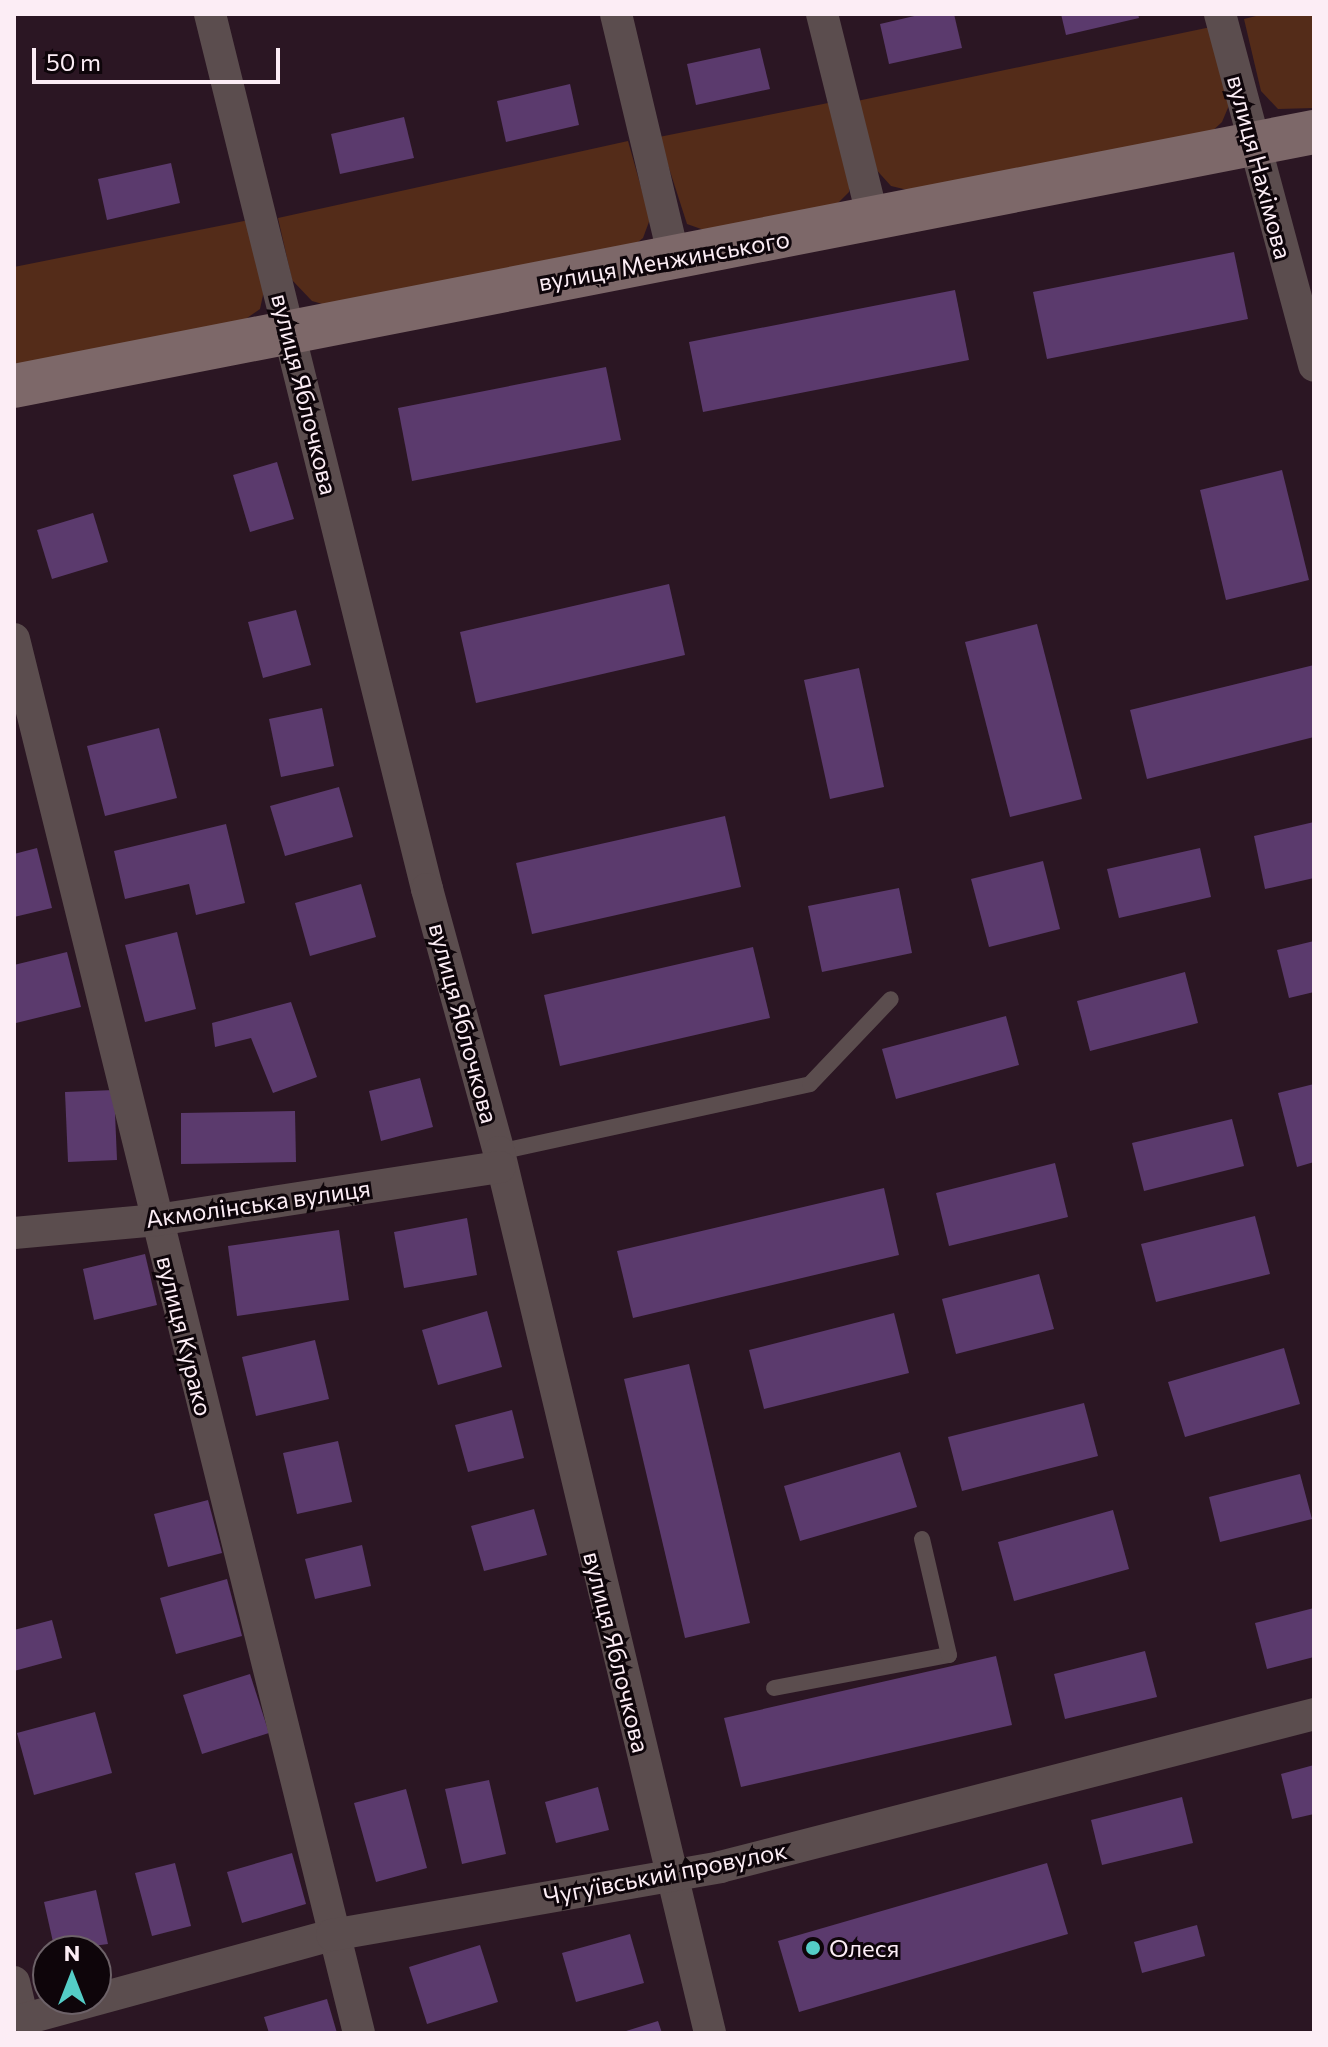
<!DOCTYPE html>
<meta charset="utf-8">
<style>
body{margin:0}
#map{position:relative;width:1328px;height:2047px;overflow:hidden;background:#2b1623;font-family:Commissioner,sans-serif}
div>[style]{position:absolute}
.green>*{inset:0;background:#542c19}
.building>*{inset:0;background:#5b3a6d}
.lane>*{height:16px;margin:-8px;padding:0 8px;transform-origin:8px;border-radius:8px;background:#5b4d4e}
.street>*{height:32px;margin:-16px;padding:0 16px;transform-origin:16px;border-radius:16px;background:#5b4d4e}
.secondary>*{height:44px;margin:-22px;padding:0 22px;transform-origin:22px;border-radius:22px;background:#7d6869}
.dots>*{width:22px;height:22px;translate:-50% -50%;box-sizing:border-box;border:4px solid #0e050a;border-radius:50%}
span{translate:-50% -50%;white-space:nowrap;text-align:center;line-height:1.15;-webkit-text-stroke:6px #0e050a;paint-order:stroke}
.street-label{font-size:24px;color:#fcedf5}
.poi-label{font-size:24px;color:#fcedf5}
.left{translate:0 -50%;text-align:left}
.frame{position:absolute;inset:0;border:16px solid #fcedf5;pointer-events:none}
.north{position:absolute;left:32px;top:1935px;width:80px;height:80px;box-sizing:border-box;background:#0e050a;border:2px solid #6d6268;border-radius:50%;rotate:0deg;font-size:22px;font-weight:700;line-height:32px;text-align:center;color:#fcedf5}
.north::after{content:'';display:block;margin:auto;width:28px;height:36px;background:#54cdc7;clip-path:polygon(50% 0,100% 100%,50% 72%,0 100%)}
.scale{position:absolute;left:32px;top:48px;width:248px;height:36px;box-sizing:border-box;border:4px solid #fcedf5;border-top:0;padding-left:10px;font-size:24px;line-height:28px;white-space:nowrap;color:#fcedf5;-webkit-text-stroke:6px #0e050a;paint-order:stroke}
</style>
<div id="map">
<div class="green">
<i style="clip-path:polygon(1264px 14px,1314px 14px,1314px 108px,1278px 109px,1261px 91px,1244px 19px)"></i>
<i style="clip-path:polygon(1211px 27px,1230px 103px,1222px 122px,1208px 135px,916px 192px,891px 186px,872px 165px,857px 101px)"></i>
<i style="clip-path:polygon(833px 102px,849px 175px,849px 192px,836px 205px,704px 230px,687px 224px,659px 137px)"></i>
<i style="clip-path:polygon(628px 141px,650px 219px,643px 238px,628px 250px,336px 308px,312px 301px,292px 280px,278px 218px)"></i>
<i style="clip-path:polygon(249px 220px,265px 286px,260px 309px,240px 323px,14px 367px,14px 267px)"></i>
</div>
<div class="building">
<i style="clip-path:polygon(923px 14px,954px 14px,962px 48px,889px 64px,880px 24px)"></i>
<i style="clip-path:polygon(1061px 14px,1138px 14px,1139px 18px,1066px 35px)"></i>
<i style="clip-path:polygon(760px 48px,770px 89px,696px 105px,687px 64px)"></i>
<i style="clip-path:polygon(570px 84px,579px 125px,506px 142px,497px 101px)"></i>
<i style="clip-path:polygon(404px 117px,414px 158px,340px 174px,331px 134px)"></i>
<i style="clip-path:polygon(171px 163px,180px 203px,107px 220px,98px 179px)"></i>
<i style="clip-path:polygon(1234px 252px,1248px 319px,1047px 359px,1033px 292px)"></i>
<i style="clip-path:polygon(955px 290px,969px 360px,703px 412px,689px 342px)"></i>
<i style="clip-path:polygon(606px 367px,621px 440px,412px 481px,398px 408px)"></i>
<i style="clip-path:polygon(277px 462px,294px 519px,250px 532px,233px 475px)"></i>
<i style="clip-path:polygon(1282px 470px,1309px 580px,1226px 600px,1200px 490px)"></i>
<i style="clip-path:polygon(93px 513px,108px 562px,52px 579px,37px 530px)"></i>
<i style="clip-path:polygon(669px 584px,685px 655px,476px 703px,460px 632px)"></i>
<i style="clip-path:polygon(296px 610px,311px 665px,263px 678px,248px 622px)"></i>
<i style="clip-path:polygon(1037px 624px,1082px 799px,1010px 817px,965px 642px)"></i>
<i style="clip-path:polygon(1314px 665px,1314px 737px,1147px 779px,1130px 710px)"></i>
<i style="clip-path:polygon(859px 668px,884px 787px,830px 799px,804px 680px)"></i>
<i style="clip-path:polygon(322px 708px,334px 766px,281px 777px,269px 719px)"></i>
<i style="clip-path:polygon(159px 728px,177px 798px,105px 816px,87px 746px)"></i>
<i style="clip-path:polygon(339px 787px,353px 837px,285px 856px,270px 806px)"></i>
<i style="clip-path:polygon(725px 816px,741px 887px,532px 934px,516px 863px)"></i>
<i style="clip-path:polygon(1314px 822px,1314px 878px,1265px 889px,1254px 836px)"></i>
<i style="clip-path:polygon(226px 824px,245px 903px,196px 915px,189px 884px,125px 899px,114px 851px)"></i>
<i style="clip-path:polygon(37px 848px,52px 908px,14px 917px,14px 854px)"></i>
<i style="clip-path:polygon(1200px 848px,1211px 897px,1119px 918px,1107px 869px)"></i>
<i style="clip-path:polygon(1043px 861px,1060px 929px,989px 947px,971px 879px)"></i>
<i style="clip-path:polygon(361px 884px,376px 937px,310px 956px,295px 903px)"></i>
<i style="clip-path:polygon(899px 888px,912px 953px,822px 972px,808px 906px)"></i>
<i style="clip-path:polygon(177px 932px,196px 1009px,145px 1022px,125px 945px)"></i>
<i style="clip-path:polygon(1314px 941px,1314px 992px,1289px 998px,1277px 950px)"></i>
<i style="clip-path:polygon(753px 947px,770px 1018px,560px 1066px,544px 995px)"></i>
<i style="clip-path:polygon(67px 952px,81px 1007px,16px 1023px,14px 965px)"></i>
<i style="clip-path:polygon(1185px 972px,1198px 1023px,1090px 1051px,1077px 1001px)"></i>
<i style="clip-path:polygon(291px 1002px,317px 1077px,273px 1093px,251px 1038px,215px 1047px,212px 1023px)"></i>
<i style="clip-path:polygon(1006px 1016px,1019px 1065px,896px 1099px,882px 1049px)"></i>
<i style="clip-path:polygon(420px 1078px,433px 1127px,381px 1141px,369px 1091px)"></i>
<i style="clip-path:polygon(1314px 1084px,1314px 1162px,1297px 1167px,1278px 1093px)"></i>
<i style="clip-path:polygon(114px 1090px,117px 1160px,68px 1162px,65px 1092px)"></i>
<i style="clip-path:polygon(295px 1111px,296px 1162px,181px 1164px,181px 1113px)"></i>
<i style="clip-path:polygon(1232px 1119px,1244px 1166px,1144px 1191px,1132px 1143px)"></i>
<i style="clip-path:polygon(1055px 1163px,1068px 1217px,949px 1246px,936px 1193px)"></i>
<i style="clip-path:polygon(884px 1188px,899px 1255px,633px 1318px,617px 1251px)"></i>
<i style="clip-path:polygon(1255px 1216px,1270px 1274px,1156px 1302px,1141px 1244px)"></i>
<i style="clip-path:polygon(467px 1218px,477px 1275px,404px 1288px,394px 1232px)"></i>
<i style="clip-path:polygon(339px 1230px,349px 1300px,237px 1316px,228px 1246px)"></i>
<i style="clip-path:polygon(145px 1254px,157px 1305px,94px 1320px,83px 1269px)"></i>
<i style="clip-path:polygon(1039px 1274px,1054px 1329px,956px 1354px,942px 1299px)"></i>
<i style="clip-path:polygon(487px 1311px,502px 1367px,438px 1385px,422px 1330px)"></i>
<i style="clip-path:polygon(894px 1313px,909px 1373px,764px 1409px,749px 1350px)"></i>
<i style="clip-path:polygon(315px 1340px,329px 1399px,256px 1416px,242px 1357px)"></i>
<i style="clip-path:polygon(1284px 1348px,1300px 1404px,1185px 1437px,1168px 1382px)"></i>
<i style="clip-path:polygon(689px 1364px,750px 1623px,685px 1638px,624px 1379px)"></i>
<i style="clip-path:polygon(1084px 1403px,1098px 1456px,962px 1491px,948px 1437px)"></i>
<i style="clip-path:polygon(512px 1410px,524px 1458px,468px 1472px,455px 1425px)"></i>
<i style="clip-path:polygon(338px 1441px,352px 1502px,297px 1514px,283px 1453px)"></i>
<i style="clip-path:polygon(900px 1452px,917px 1507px,800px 1541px,784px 1486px)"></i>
<i style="clip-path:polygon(1300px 1474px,1312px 1519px,1220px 1542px,1209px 1497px)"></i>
<i style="clip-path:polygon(208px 1500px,222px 1553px,168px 1567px,154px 1514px)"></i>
<i style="clip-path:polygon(534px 1509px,547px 1555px,484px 1571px,471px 1526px)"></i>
<i style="clip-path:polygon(1113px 1510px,1129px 1569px,1014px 1601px,998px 1542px)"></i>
<i style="clip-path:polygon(362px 1545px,371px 1586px,315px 1599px,305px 1559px)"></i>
<i style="clip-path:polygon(227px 1579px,242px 1636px,176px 1654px,160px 1598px)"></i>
<i style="clip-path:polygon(1314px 1608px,1314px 1657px,1267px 1669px,1255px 1623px)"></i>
<i style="clip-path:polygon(52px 1620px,62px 1658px,14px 1671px,14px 1630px)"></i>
<i style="clip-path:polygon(1145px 1651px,1157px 1697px,1065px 1719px,1054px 1674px)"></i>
<i style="clip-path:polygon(996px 1656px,1012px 1725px,741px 1787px,724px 1718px)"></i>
<i style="clip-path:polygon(250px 1674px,269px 1733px,202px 1754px,183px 1695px)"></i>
<i style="clip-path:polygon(95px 1712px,112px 1773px,34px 1795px,17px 1733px)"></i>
<i style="clip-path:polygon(1314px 1765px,1314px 1814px,1292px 1819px,1281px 1774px)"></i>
<i style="clip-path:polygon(489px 1780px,506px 1854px,462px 1864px,445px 1789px)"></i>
<i style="clip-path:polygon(598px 1787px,609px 1830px,556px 1843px,545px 1802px)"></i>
<i style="clip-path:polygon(406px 1789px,427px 1868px,376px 1882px,354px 1803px)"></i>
<i style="clip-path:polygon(1182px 1797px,1193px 1843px,1102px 1865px,1091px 1820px)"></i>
<i style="clip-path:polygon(292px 1853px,306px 1904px,242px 1923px,227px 1872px)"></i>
<i style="clip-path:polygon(175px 1863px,191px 1926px,152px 1936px,135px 1873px)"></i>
<i style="clip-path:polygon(1047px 1863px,1068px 1934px,799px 2012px,778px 1941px)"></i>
<i style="clip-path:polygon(96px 1890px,108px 1944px,55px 1951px,44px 1902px)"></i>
<i style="clip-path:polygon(1197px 1925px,1205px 1956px,1142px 1973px,1134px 1942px)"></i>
<i style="clip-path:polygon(630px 1934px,644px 1983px,576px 2002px,562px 1953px)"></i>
<i style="clip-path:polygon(480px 1945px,498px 2002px,427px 2024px,409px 1967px)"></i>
<i style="clip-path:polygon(327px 1999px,337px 2033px,269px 2033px,264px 2017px)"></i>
<i style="clip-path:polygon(658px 2021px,662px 2033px,623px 2033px,623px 2032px)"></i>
</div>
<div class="lane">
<i style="left:499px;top:1152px;width:318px;rotate:-12.3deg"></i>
<i style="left:810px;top:1084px;width:117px;rotate:-46.4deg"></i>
<i style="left:774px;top:1688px;width:178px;rotate:-10.7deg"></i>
<i style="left:949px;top:1655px;width:119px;rotate:-103.1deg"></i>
</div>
<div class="street">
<i style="left:210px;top:14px;width:902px;rotate:76.07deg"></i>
<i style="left:427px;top:889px;width:273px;rotate:74.7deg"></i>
<i style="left:499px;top:1152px;width:906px;rotate:76.53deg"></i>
<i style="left:616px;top:14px;width:251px;rotate:76.6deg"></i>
<i style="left:822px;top:14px;width:214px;rotate:76deg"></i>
<i style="left:1220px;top:14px;width:364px;rotate:75deg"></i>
<i style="left:14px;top:639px;width:1436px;rotate:76.1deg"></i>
<i style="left:14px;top:1233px;width:144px;rotate:-5.2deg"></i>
<i style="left:157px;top:1220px;width:347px;rotate:-8.8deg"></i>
<i style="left:14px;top:1982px;width:52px;rotate:76.8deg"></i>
<i style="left:14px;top:2022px;width:330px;rotate:-15.3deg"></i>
<i style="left:332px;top:1935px;width:394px;rotate:-9.9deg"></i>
<i style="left:720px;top:1867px;width:613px;rotate:-14.44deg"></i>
</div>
<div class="secondary">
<i style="left:14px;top:386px;width:1325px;rotate:-11.06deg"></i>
</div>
<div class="dots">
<i style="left:813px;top:1948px;background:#54cdc7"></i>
</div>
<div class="street-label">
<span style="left:1260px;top:167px;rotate:75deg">вулиця Нахімова</span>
<span style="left:664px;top:260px;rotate:-10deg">вулиця Менжинського</span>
<span style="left:305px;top:394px;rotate:76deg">вулиця Яблочкова</span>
<span style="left:464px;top:1023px;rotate:75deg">вулиця Яблочкова</span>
<span style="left:258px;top:1203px;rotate:-8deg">Акмолінська вулиця</span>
<span style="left:185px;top:1336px;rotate:76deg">вулиця Курако</span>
<span style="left:617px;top:1652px;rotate:76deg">вулиця Яблочкова</span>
<span style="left:665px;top:1873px;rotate:-11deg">Чугуївський провулок</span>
</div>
<div class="poi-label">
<span class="left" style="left:829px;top:1948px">Олеся</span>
</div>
<div class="frame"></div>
<div class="north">N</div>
<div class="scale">50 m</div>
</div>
